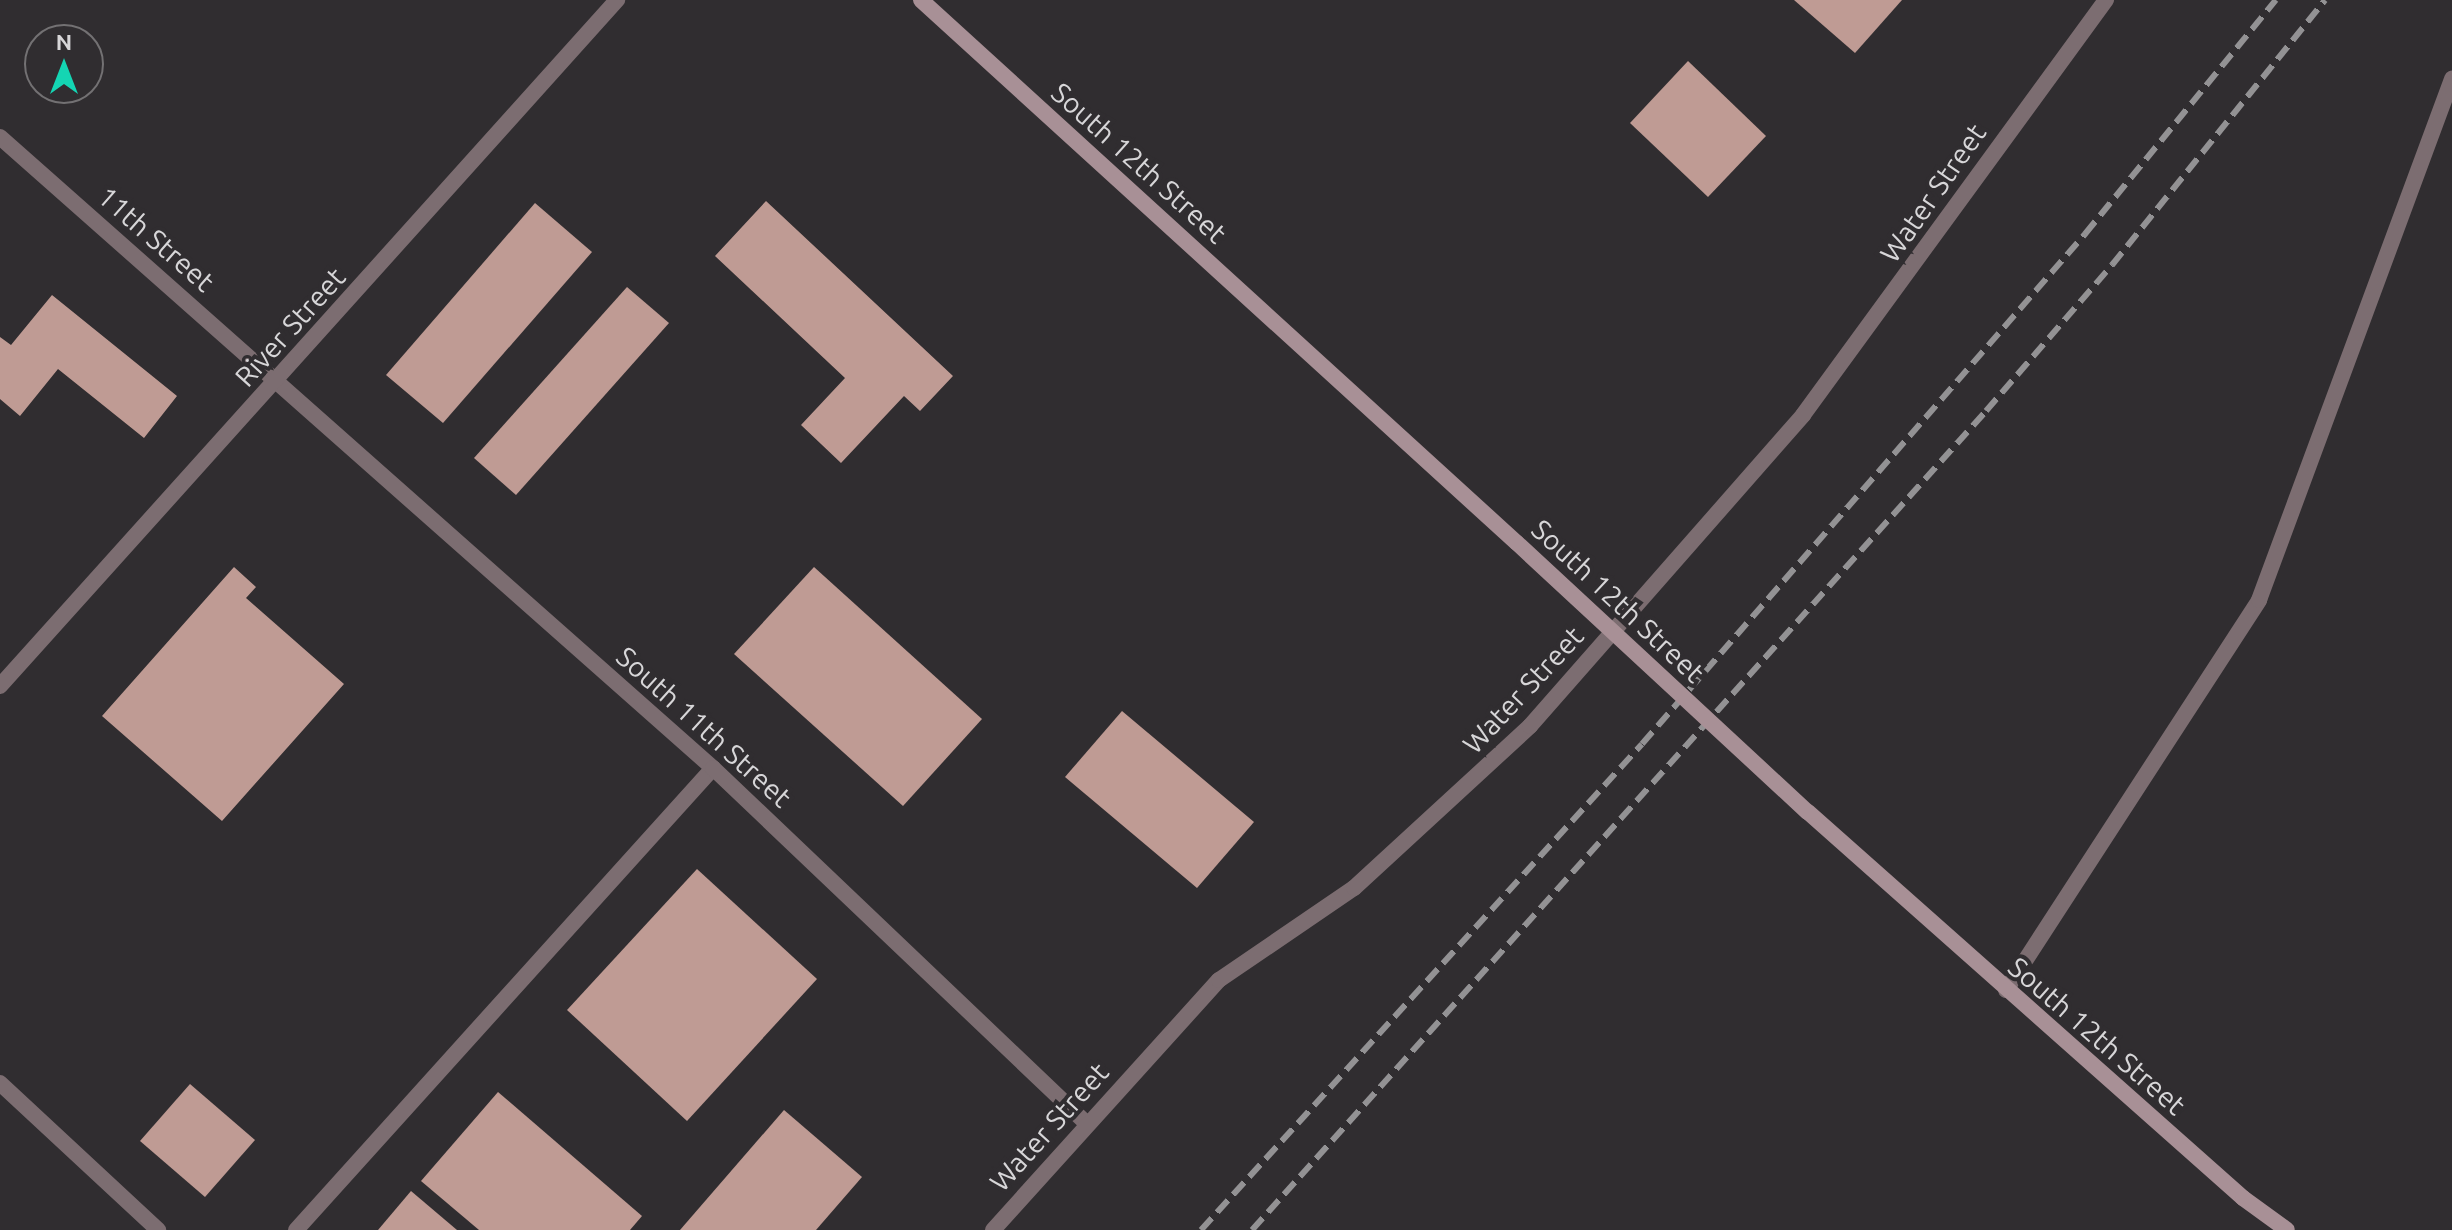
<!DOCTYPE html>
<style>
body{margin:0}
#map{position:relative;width:2452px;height:1230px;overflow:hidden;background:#302d30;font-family:Ubuntu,sans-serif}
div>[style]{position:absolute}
.building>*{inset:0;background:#bf9b94}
.service>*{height:16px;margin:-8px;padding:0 8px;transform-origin:8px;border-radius:8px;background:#7c6d71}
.minor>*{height:16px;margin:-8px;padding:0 8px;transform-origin:8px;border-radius:8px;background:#7c6d71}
.secondary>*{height:16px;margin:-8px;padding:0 8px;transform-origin:8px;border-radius:8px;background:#a89096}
.rail>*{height:6px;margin-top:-3px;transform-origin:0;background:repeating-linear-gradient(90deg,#939294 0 16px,transparent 0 24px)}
.secondary-bridge>*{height:16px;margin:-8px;padding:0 8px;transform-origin:8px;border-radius:8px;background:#a89096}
span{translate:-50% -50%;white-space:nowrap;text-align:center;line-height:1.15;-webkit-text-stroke:8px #302d30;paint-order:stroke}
.street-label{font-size:28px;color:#d7d6d8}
.north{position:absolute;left:24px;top:24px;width:80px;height:80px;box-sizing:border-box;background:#302d30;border:2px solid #737173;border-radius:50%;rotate:0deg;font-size:22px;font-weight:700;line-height:32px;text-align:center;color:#d7d6d8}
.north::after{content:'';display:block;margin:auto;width:28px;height:36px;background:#14d5b3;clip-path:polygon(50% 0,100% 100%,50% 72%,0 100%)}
</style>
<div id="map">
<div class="building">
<i style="clip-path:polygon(1794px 0,1902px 0,1855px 53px)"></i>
<i style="clip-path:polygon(1688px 61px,1766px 136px,1708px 197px,1630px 123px)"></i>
<i style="clip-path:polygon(766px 201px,953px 376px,920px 411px,904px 396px,841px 463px,801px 425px,845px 378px,715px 256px)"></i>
<i style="clip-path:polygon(535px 203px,592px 252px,443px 423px,386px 375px)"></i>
<i style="clip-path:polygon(627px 287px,669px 323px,516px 495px,474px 458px)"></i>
<i style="clip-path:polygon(52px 295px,177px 396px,144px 438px,58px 369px,20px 416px,0 399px,0 337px,11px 345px)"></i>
<i style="clip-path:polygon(234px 567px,256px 587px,246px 598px,344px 684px,222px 821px,102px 716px)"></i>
<i style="clip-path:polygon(814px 567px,982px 719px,903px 806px,734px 654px)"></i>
<i style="clip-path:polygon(1122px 711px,1254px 822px,1197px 888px,1065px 777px)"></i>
<i style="clip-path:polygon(697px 869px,817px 979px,687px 1121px,567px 1010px)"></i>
<i style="clip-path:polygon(190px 1084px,255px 1140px,205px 1197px,140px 1141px)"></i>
<i style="clip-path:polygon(498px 1092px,642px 1216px,630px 1230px,479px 1230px,421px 1181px)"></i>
<i style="clip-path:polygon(784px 1110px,862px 1177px,816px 1230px,680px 1230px)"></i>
<i style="clip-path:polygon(411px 1191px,457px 1230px,378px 1230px)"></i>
</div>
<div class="service">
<i style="left:2006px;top:990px;width:465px;rotate:-57deg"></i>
<i style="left:2259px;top:600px;width:556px;rotate:-69.67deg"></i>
<i style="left:296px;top:1230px;width:622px;rotate:-47.93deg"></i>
</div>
<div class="minor">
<i style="left:0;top:137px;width:952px;rotate:41.51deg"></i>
<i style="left:713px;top:768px;width:515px;rotate:43.58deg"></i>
<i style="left:0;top:686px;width:923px;rotate:-48.03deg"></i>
<i style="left:0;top:1083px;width:216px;rotate:42.9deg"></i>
<i style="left:993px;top:1230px;width:337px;rotate:-47.9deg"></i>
<i style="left:1219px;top:980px;width:163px;rotate:-34.3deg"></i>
<i style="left:1354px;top:888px;width:239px;rotate:-42.6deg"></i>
<i style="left:1530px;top:726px;width:414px;rotate:-48.7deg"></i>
<i style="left:1803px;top:415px;width:514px;rotate:-53.87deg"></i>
</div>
<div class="secondary">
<i style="left:921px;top:0;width:806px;rotate:42.34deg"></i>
<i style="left:1808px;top:812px;width:582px;rotate:41.58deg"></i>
<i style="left:2243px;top:1198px;width:54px;rotate:36deg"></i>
</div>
<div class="rail">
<i style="left:1201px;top:1230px;width:656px;rotate:-47.78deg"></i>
<i style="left:1642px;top:744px;width:676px;rotate:-49.02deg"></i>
<i style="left:2085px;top:234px;width:302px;rotate:-50.8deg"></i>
<i style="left:1252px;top:1230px;width:1100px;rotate:-48.13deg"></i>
<i style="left:1986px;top:411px;width:193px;rotate:-49.2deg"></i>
<i style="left:2112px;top:265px;width:340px;rotate:-51.2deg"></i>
</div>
<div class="secondary-bridge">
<i style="left:1517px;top:543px;width:396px;rotate:42.8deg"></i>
</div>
<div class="street-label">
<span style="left:1139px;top:163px;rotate:42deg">South 12th Street</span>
<span style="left:1933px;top:193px;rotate:-55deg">Water Street</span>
<span style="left:156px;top:239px;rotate:41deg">11th Street</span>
<span style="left:290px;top:327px;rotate:-48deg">River Street</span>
<span style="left:1618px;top:601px;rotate:43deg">South 12th Street</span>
<span style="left:1523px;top:690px;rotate:-47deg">Water Street</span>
<span style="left:704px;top:727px;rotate:42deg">South 11th Street</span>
<span style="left:2097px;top:1036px;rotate:41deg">South 12th Street</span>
<span style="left:1049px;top:1127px;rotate:-48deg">Water Street</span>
</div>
<div class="north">N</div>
</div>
